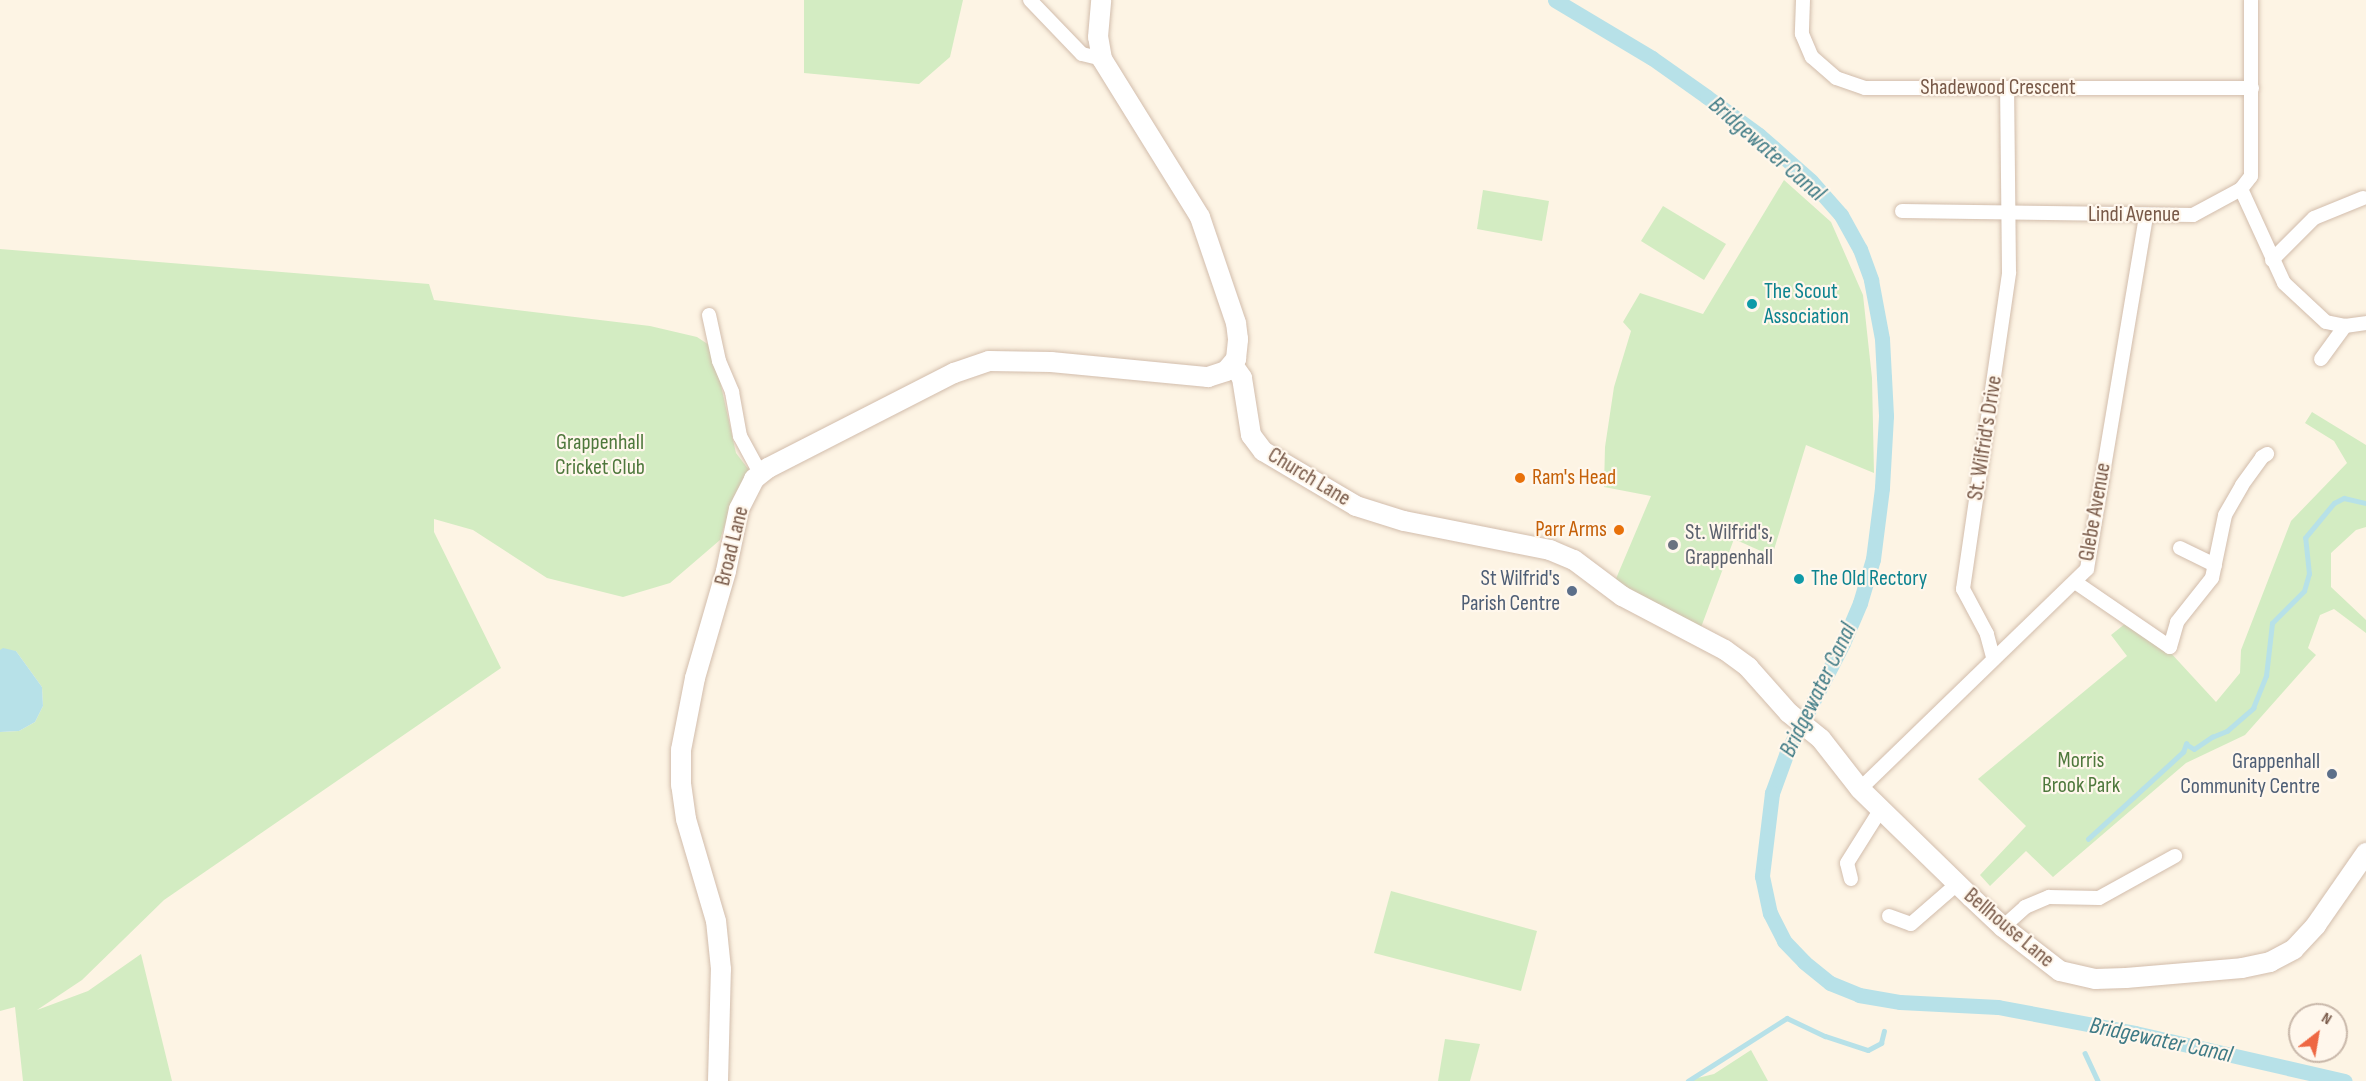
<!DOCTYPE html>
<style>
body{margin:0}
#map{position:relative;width:2366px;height:1081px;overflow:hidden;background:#fdf4e4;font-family:"Sofia Sans Condensed",sans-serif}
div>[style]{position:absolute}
.green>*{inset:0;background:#d3ecc2}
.water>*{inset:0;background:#b7e1e8}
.stream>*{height:4.5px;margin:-2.25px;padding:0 2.25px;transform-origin:2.25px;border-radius:2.25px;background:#b7e1e8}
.canal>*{height:15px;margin:-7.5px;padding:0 7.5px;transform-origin:7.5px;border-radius:7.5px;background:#b7e1e8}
.roads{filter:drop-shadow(0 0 2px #d2bdac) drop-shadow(0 0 2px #d2bdac)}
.street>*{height:14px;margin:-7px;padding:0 7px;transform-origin:7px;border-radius:7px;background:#fff}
.secondary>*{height:20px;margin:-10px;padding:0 10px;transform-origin:10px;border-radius:10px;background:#fff}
.dots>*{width:16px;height:16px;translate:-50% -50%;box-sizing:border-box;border:3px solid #fff7ec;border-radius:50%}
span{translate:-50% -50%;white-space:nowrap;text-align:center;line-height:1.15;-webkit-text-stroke:4.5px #fff7ec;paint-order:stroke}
.street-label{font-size:22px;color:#785948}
.culture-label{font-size:22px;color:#0d838f}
.left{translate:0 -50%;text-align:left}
.park-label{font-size:22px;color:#4e783c}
.food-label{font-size:22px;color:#c56008}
.right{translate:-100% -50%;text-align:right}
.worship-label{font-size:22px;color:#5b616d}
.service-label{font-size:22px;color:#4e5e75}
.water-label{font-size:24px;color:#3e7a85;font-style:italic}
.north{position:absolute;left:2288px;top:1003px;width:60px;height:60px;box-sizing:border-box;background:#fff7ec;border:2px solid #c9b8aa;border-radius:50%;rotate:31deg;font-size:16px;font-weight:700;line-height:24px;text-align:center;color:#785948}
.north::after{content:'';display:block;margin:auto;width:21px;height:27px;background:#ee6843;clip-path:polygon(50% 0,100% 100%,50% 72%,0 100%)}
</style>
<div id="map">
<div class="green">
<i style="clip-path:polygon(804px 0,963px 0,950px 57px,919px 84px,804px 73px)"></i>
<i style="clip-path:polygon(1784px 180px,1831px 222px,1863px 295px,1872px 378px,1874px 473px,1806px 445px,1772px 556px,1734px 539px,1700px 630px,1615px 581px,1651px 496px,1604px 487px,1605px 447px,1614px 387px,1631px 331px,1623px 322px,1640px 293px,1703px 314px)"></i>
<i style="clip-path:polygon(1483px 190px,1549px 201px,1542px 241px,1477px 229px)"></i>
<i style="clip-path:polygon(1663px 206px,1726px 244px,1704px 280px,1641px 241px)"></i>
<i style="clip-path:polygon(0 249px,429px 284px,434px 300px,650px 326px,697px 337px,709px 345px,720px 381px,736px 453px,749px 470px,734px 496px,720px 540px,670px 583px,623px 597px,547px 578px,473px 530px,434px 519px,434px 532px,501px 668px,164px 900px,82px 980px,37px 1010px,88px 991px,141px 954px,172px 1081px,23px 1081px,15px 1007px,0 1011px,0 732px,19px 731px,35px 722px,43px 706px,42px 687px,16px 651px,0 650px)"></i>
<i style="clip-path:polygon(2312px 412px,2366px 445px,2366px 527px,2356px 530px,2331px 553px,2331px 587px,2366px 620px,2366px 633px,2334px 609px,2320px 615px,2308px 648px,2316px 655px,2245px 735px,2186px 763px,2053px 877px,2026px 851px,1990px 886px,1980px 875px,2026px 826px,1978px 779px,2127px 656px,2111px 635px,2126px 623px,2169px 651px,2216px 702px,2240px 673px,2241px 650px,2291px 521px,2347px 463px,2334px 441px,2305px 423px)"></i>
<i style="clip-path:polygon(1391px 891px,1537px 931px,1521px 991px,1374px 953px)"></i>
<i style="clip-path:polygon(1445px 1039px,1480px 1044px,1470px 1081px,1438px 1081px)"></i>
<i style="clip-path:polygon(1751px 1050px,1768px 1081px,1685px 1081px,1714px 1074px)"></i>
</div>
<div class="water">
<i style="clip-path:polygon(3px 648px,16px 651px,42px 687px,43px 706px,35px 722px,19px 731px,0 732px,0 650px)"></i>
</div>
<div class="stream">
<i style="left:2088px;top:839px;width:129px;rotate:-42.5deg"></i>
<i style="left:2183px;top:752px;width:9px;rotate:-69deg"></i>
<i style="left:2186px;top:744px;width:9px;rotate:32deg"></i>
<i style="left:2194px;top:749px;width:22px;rotate:-34deg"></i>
<i style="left:2212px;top:737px;width:16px;rotate:-22deg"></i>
<i style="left:2227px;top:731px;width:35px;rotate:-41deg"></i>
<i style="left:2253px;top:708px;width:35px;rotate:-68deg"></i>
<i style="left:2266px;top:676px;width:53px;rotate:-83.5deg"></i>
<i style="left:2272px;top:623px;width:45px;rotate:-45deg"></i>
<i style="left:2304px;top:591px;width:18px;rotate:-74deg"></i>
<i style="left:2309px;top:574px;width:36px;rotate:-96deg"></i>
<i style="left:2305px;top:538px;width:45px;rotate:-50.4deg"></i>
<i style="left:2334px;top:503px;width:11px;rotate:-27deg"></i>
<i style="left:2344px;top:498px;width:23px;rotate:13deg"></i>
<i style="left:2085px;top:1053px;width:31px;rotate:65deg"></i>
<i style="left:1688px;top:1081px;width:117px;rotate:-32.5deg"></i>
<i style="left:1787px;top:1018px;width:42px;rotate:25.3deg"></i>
<i style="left:1825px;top:1036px;width:45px;rotate:18deg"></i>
<i style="left:1868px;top:1050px;width:15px;rotate:-28deg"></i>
<i style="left:1881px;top:1043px;width:12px;rotate:-76deg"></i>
</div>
<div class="canal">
<i style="left:1555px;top:0;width:113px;rotate:30.9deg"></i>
<i style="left:1652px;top:58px;width:67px;rotate:35.3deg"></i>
<i style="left:1707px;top:97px;width:64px;rotate:36.2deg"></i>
<i style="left:1759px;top:135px;width:69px;rotate:41.5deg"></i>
<i style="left:1811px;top:181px;width:45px;rotate:48.6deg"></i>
<i style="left:1841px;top:215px;width:39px;rotate:61deg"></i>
<i style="left:1860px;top:249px;width:33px;rotate:70deg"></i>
<i style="left:1871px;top:280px;width:60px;rotate:79.4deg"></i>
<i style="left:1882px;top:339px;width:38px;rotate:87deg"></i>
<i style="left:1884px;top:377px;width:39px;rotate:87deg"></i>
<i style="left:1886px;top:416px;width:72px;rotate:93.2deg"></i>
<i style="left:1882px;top:488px;width:72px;rotate:97.2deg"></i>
<i style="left:1873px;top:559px;width:46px;rotate:106.5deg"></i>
<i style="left:1860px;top:603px;width:43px;rotate:113deg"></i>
<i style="left:1843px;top:643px;width:123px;rotate:117.2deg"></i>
<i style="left:1787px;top:752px;width:44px;rotate:110.1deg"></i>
<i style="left:1772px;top:793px;width:84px;rotate:96.9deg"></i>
<i style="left:1762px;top:876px;width:38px;rotate:78deg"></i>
<i style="left:1770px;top:913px;width:31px;rotate:63deg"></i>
<i style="left:1784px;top:941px;width:29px;rotate:46deg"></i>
<i style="left:1804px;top:962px;width:33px;rotate:39deg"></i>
<i style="left:1830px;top:983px;width:31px;rotate:22deg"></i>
<i style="left:1859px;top:995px;width:42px;rotate:9.7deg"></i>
<i style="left:1900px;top:1002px;width:98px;rotate:2.9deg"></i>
<i style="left:1998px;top:1007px;width:139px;rotate:10.7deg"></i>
<i style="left:2135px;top:1033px;width:215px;rotate:12.9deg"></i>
</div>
<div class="roads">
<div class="street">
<i style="left:1030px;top:0;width:75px;rotate:46.1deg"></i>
<i style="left:1082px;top:54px;width:21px;rotate:14deg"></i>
<i style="left:1803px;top:0;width:34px;rotate:92deg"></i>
<i style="left:1802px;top:34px;width:25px;rotate:67deg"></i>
<i style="left:1812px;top:57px;width:32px;rotate:41deg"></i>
<i style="left:1836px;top:78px;width:31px;rotate:19deg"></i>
<i style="left:1865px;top:88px;width:387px"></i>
<i style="left:2241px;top:189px;width:103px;rotate:65.4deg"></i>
<i style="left:2284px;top:283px;width:57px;rotate:42.9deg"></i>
<i style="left:2326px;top:322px;width:19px;rotate:12deg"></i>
<i style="left:2345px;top:326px;width:21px;rotate:-8deg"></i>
<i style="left:1902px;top:211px;width:291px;rotate:0.8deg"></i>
<i style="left:2193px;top:215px;width:55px;rotate:-28.4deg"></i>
<i style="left:2241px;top:189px;width:16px;rotate:-52deg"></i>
<i style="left:2251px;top:176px;width:176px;rotate:-90deg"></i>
<i style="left:2272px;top:260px;width:59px;rotate:-45deg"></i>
<i style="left:2314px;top:218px;width:53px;rotate:-22.2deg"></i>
<i style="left:709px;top:315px;width:47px;rotate:77.7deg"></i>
<i style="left:719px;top:361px;width:34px;rotate:67deg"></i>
<i style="left:732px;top:392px;width:45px;rotate:79.7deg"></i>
<i style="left:740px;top:436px;width:42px;rotate:61.6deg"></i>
<i style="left:2321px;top:359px;width:41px;rotate:-54deg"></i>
<i style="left:2180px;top:548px;width:39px;rotate:26deg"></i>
<i style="left:2075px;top:582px;width:115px;rotate:34.4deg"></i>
<i style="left:2170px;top:647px;width:26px;rotate:-74deg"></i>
<i style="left:2177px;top:622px;width:56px;rotate:-51.5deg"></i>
<i style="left:2212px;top:578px;width:64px;rotate:-78.3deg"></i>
<i style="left:2225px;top:515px;width:34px;rotate:-60deg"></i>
<i style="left:2242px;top:485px;width:34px;rotate:-54deg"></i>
<i style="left:2262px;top:457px;width:6px;rotate:-31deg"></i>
<i style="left:1993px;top:657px;width:24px;rotate:-105deg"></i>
<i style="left:1987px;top:634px;width:51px;rotate:-118.1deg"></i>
<i style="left:1963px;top:589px;width:320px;rotate:-81.7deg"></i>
<i style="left:2009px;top:272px;width:184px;rotate:-90.6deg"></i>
<i style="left:1860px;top:789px;width:316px;rotate:-44.1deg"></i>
<i style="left:2087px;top:569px;width:359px;rotate:-80.5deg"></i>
<i style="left:1851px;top:879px;width:16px;rotate:-104deg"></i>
<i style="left:1847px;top:863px;width:64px;rotate:-57.8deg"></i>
<i style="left:1889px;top:916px;width:23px;rotate:20deg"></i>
<i style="left:1911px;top:924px;width:61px;rotate:-41deg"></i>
<i style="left:2003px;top:927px;width:30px;rotate:-42deg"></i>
<i style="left:2025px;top:907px;width:26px;rotate:-23deg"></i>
<i style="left:2049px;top:897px;width:50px;rotate:1.1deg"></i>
<i style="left:2099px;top:898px;width:87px;rotate:-28.9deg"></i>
</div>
<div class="secondary">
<i style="left:1233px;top:365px;width:16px;rotate:55deg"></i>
<i style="left:1242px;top:378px;width:58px;rotate:81deg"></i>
<i style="left:1251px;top:435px;width:20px;rotate:53deg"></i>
<i style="left:1263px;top:451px;width:108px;rotate:30.6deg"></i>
<i style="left:1356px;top:506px;width:50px;rotate:17.4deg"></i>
<i style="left:1404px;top:521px;width:149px;rotate:11.2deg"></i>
<i style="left:1550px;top:550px;width:26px;rotate:23deg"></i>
<i style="left:1574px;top:560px;width:60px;rotate:36.9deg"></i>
<i style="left:1622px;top:596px;width:116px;rotate:27.7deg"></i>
<i style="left:1725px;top:650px;width:29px;rotate:36deg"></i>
<i style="left:1748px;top:667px;width:62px;rotate:48.3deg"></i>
<i style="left:1789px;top:713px;width:41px;rotate:39.1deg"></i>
<i style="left:1821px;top:739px;width:63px;rotate:52deg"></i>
<i style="left:1860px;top:789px;width:155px;rotate:44.2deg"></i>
<i style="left:1971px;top:897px;width:44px;rotate:43.2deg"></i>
<i style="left:2003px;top:927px;width:72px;rotate:37.7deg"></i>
<i style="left:2060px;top:971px;width:36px;rotate:13deg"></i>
<i style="left:2095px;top:979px;width:31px;rotate:-2deg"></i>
<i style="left:2126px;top:978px;width:116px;rotate:-4.9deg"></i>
<i style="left:2242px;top:968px;width:29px;rotate:-12deg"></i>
<i style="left:2270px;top:962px;width:27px;rotate:-28deg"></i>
<i style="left:2294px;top:949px;width:33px;rotate:-47deg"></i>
<i style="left:2316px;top:925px;width:88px;rotate:-55.2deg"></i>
<i style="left:718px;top:1081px;width:112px;rotate:-88.5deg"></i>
<i style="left:721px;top:969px;width:48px;rotate:-95.9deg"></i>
<i style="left:716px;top:921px;width:106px;rotate:-106.4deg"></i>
<i style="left:686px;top:819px;width:34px;rotate:-98deg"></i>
<i style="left:681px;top:785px;width:35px;rotate:-90deg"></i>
<i style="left:681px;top:750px;width:73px;rotate:-79deg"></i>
<i style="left:695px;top:678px;width:111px;rotate:-73.8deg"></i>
<i style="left:726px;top:571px;width:63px;rotate:-78.2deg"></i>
<i style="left:739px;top:509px;width:34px;rotate:-63deg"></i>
<i style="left:754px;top:479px;width:18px;rotate:-38deg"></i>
<i style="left:768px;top:468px;width:209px;rotate:-27.1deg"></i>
<i style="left:954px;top:373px;width:37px;rotate:-19deg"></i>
<i style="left:989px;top:361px;width:62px;rotate:0.9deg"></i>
<i style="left:1051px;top:362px;width:158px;rotate:5.5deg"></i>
<i style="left:1208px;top:377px;width:19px;rotate:-18deg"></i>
<i style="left:1226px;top:371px;width:16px;rotate:-50deg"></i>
<i style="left:1236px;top:359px;width:20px;rotate:-84deg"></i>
<i style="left:1238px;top:339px;width:16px;rotate:-97deg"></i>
<i style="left:1236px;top:323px;width:112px;rotate:-108.8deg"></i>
<i style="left:1200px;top:217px;width:186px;rotate:-121.8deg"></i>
<i style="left:1102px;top:59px;width:22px;rotate:-100deg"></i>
<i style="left:1098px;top:37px;width:37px;rotate:-85deg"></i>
</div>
</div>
<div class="dots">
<i style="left:1752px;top:304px;background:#0f9aa8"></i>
<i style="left:1520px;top:478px;background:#e8710a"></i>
<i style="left:1619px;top:530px;background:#e8710a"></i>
<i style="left:1673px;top:545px;background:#6b7280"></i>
<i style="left:1799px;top:579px;background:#0f9aa8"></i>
<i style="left:1572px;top:591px;background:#5c6f8a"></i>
<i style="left:2332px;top:774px;background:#5c6f8a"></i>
</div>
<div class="street-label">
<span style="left:1998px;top:88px">Shadewood Crescent</span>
<span style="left:2134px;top:215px">Lindi Avenue</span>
<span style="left:1985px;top:438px;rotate:-81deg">St. Wilfrid's Drive</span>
<span style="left:1309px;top:477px;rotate:31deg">Church Lane</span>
<span style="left:2095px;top:512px;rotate:-80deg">Glebe Avenue</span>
<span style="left:732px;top:546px;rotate:-76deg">Broad Lane</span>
<span style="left:2009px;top:928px;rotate:40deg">Bellhouse Lane</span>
</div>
<div class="culture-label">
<span class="left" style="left:1764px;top:304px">The Scout<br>Association</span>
<span class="left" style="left:1811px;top:579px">The Old Rectory</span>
</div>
<div class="park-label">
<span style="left:600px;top:455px">Grappenhall<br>Cricket Club</span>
<span style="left:2081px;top:773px">Morris<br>Brook Park</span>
</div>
<div class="food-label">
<span class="left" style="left:1532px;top:478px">Ram's Head</span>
<span class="right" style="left:1607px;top:530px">Parr Arms</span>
</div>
<div class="worship-label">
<span class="left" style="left:1685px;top:545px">St. Wilfrid's,<br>Grappenhall</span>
</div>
<div class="service-label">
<span class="right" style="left:1560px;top:591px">St Wilfrid's<br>Parish Centre</span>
<span class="right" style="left:2320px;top:774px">Grappenhall<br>Community Centre</span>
</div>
<div class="water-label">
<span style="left:1767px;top:149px;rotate:41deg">Bridgewater Canal</span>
<span style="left:1818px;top:690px;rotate:-64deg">Bridgewater Canal</span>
<span style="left:2161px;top:1040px;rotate:12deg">Bridgewater Canal</span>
</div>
<div class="north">N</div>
</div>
